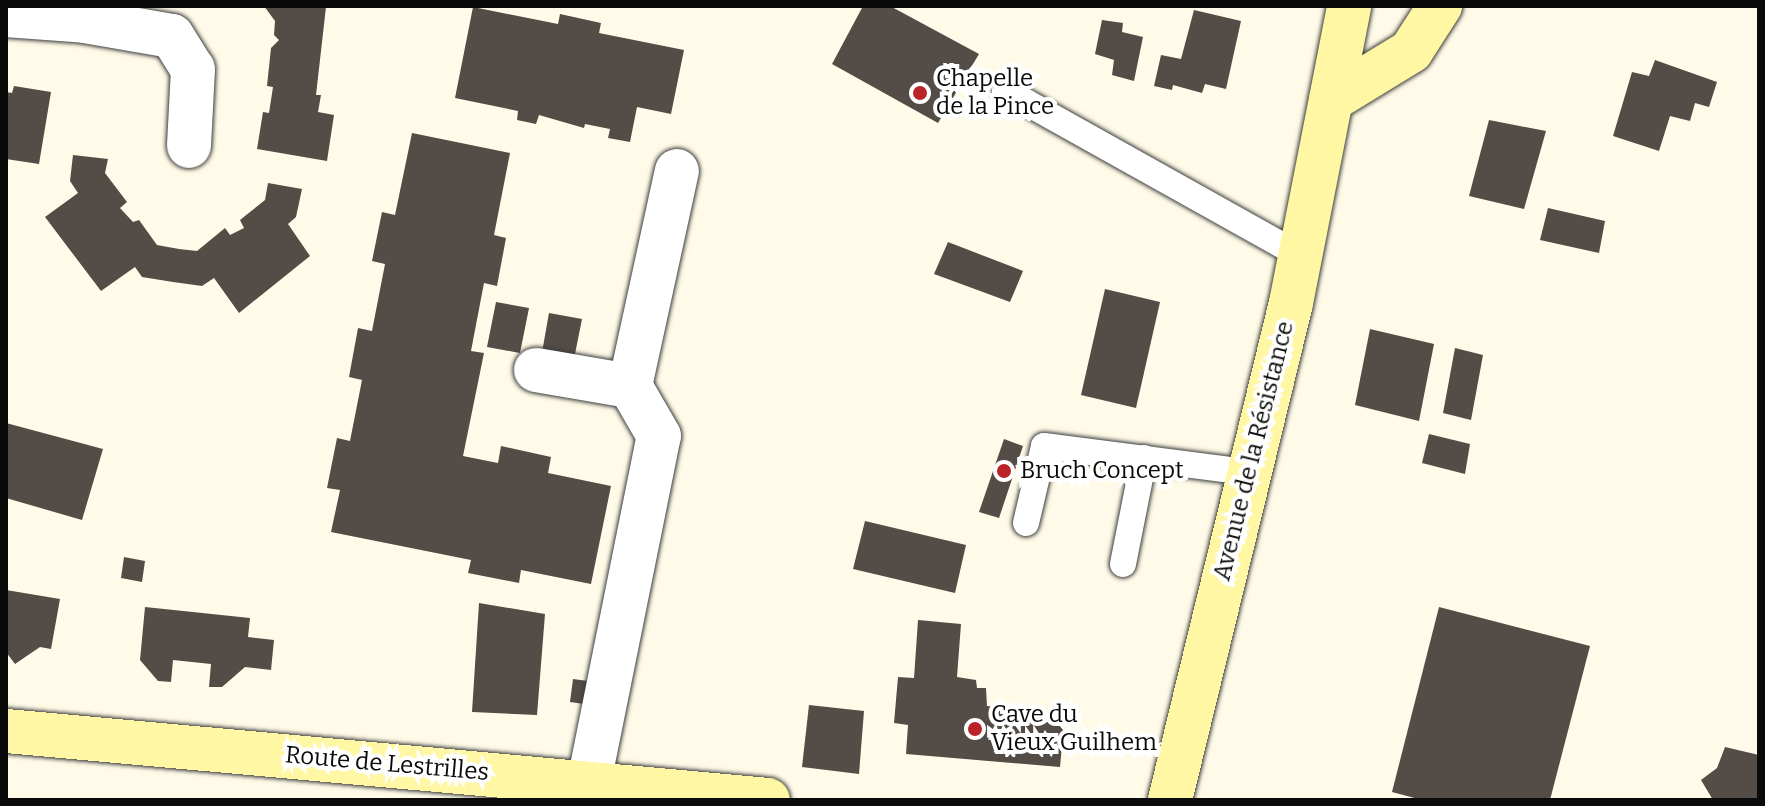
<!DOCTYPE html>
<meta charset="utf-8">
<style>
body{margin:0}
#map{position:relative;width:1765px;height:806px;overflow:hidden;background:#fffbe8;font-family:Bitter,serif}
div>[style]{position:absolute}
.building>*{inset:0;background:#534c47}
.roads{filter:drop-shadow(0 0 2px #3d3d3d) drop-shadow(0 0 2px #3d3d3d)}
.lane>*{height:26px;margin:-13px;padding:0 13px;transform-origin:13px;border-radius:13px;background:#fff}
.street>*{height:44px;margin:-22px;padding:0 22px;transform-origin:22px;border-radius:22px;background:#fff}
.secondary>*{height:44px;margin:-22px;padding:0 22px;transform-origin:22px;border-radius:22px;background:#fff7a3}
.dots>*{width:22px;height:22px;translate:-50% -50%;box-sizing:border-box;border:4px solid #fff;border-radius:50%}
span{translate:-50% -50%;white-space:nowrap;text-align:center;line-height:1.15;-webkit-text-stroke:8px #fff;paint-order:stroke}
.poi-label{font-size:24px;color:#0a0a0a}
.left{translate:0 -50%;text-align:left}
.street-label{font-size:24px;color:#0a0a0a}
.frame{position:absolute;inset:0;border:8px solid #0a0a0a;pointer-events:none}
</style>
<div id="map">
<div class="building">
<i style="clip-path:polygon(264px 6px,326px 7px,316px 95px,321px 95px,318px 112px,334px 115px,327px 161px,257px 149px,263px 112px,269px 113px,273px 87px,267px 86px,271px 48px,279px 40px,274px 35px,275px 21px)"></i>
<i style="clip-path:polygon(863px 6px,890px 6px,979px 54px,938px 123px,832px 64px)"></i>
<i style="clip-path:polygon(473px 7px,558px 24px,560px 14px,601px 23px,599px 33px,684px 50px,671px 114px,637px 107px,630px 142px,608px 138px,610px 129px,585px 124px,584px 128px,539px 115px,536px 124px,517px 120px,518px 111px,455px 98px)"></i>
<i style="clip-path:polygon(1194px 10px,1241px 21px,1226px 89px,1205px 84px,1202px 93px,1173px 85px,1172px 90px,1154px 86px,1161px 55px,1181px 59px)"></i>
<i style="clip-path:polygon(1102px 20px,1123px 23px,1122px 32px,1143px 37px,1134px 81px,1112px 75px,1114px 60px,1095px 54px)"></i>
<i style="clip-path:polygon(1655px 60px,1717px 82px,1709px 107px,1695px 103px,1690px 121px,1670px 116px,1659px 151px,1613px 136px,1632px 72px,1649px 76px)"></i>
<i style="clip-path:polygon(14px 86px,51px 92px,39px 164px,6px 159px,6px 92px,12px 93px)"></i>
<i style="clip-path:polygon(1489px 120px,1546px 131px,1524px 209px,1469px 196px)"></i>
<i style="clip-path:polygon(412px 133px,510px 153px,494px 235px,506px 238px,497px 286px,484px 283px,471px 351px,484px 353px,463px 456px,498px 463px,501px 446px,551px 457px,548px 473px,611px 486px,591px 584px,521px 570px,519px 583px,468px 573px,471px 560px,331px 532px,340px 490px,327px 488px,337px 438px,350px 441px,362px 380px,349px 377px,358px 328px,372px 331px,385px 264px,372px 261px,382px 212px,395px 215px)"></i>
<i style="clip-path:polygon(73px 155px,108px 159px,105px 173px,127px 202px,120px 208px,133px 222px,139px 220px,157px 245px,179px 249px,197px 251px,225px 228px,230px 235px,244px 228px,240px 220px,265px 200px,268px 183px,302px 189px,296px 217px,288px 224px,310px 256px,239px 313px,214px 278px,202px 286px,173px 282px,142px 277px,135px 267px,101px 291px,45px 217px,78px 193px,70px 181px)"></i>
<i style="clip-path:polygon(1548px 208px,1605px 221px,1599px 253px,1540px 240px)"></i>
<i style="clip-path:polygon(948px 242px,1023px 271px,1010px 302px,934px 274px)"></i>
<i style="clip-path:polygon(1105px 289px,1160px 302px,1136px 408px,1081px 395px)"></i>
<i style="clip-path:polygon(496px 302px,529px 308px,520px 353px,487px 347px)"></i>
<i style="clip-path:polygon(549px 313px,582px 319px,573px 364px,541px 358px)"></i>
<i style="clip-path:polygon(1370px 329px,1434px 344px,1419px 421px,1355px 405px)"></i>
<i style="clip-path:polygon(1455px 348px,1483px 355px,1471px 420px,1443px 413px)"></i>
<i style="clip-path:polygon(6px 423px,103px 449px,82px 520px,6px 498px)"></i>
<i style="clip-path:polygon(1429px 434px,1470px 444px,1465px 474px,1422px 463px)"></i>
<i style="clip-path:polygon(1004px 439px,1023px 446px,999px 518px,979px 512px)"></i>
<i style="clip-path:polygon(865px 521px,966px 545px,955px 593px,853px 569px)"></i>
<i style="clip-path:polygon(124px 557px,145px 561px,142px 582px,121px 578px)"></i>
<i style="clip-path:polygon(6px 590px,60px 599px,51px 649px,40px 647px,15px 664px,6px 652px)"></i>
<i style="clip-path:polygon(479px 603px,545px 614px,537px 715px,472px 712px)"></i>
<i style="clip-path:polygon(145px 607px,250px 618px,248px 637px,274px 640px,271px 670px,245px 667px,222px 687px,209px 687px,211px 664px,173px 660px,171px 682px,158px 681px,140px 660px)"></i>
<i style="clip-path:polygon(1439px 607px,1590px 646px,1550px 800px,1422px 800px,1392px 792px)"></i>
<i style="clip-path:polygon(918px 620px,961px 624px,957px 677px,976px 680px,977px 688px,986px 688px,987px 706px,1065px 713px,1060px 767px,906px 754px,908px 725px,894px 723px,898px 677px,914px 678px)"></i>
<i style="clip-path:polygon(573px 679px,588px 681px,584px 704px,570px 702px)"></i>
<i style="clip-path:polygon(809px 705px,864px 711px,859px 774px,802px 767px)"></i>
<i style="clip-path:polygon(1725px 747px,1759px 755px,1759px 800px,1713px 800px,1701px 780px,1717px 768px)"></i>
</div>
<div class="roads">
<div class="lane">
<i style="left:1006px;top:91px;width:338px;rotate:29.2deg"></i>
<i style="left:1026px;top:523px;width:79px;rotate:-76.8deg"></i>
<i style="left:1044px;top:446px;width:205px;rotate:7.3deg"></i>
<i style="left:1123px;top:564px;width:108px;rotate:-78.8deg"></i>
</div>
<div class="street">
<i style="left:6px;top:15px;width:79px;rotate:4.3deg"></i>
<i style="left:85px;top:21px;width:88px;rotate:9.8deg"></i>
<i style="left:172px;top:36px;width:39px;rotate:58deg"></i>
<i style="left:193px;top:69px;width:77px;rotate:93deg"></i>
<i style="left:536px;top:370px;width:95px;rotate:9.7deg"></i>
<i style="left:589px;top:782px;width:353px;rotate:-78.6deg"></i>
<i style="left:659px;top:436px;width:58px;rotate:-120.1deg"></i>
<i style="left:630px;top:386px;width:220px;rotate:-77.7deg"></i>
</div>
<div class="secondary">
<i style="left:1331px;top:100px;width:94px;rotate:-31.5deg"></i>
<i style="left:1411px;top:51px;width:54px;rotate:-57.2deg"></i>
<i style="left:6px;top:731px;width:765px;rotate:5.17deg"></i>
<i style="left:1170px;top:800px;width:512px;rotate:-76.32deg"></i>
<i style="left:1291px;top:303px;width:303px;rotate:-78.9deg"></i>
</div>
</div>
<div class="dots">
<i style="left:920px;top:93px;background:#ba2327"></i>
<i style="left:1004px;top:471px;background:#ba2327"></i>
<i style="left:975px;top:729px;background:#ba2327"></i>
</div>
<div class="poi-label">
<span class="left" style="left:936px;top:93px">Chapelle<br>de la Pince</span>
<span class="left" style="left:1020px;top:471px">Bruch Concept</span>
<span class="left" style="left:991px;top:729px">Cave du<br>Vieux Guilhem</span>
</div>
<div class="street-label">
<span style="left:1254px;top:451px;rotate:-76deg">Avenue de la Résistance</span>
<span style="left:387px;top:764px;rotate:5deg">Route de Lestrilles</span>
</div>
<div class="frame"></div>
</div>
